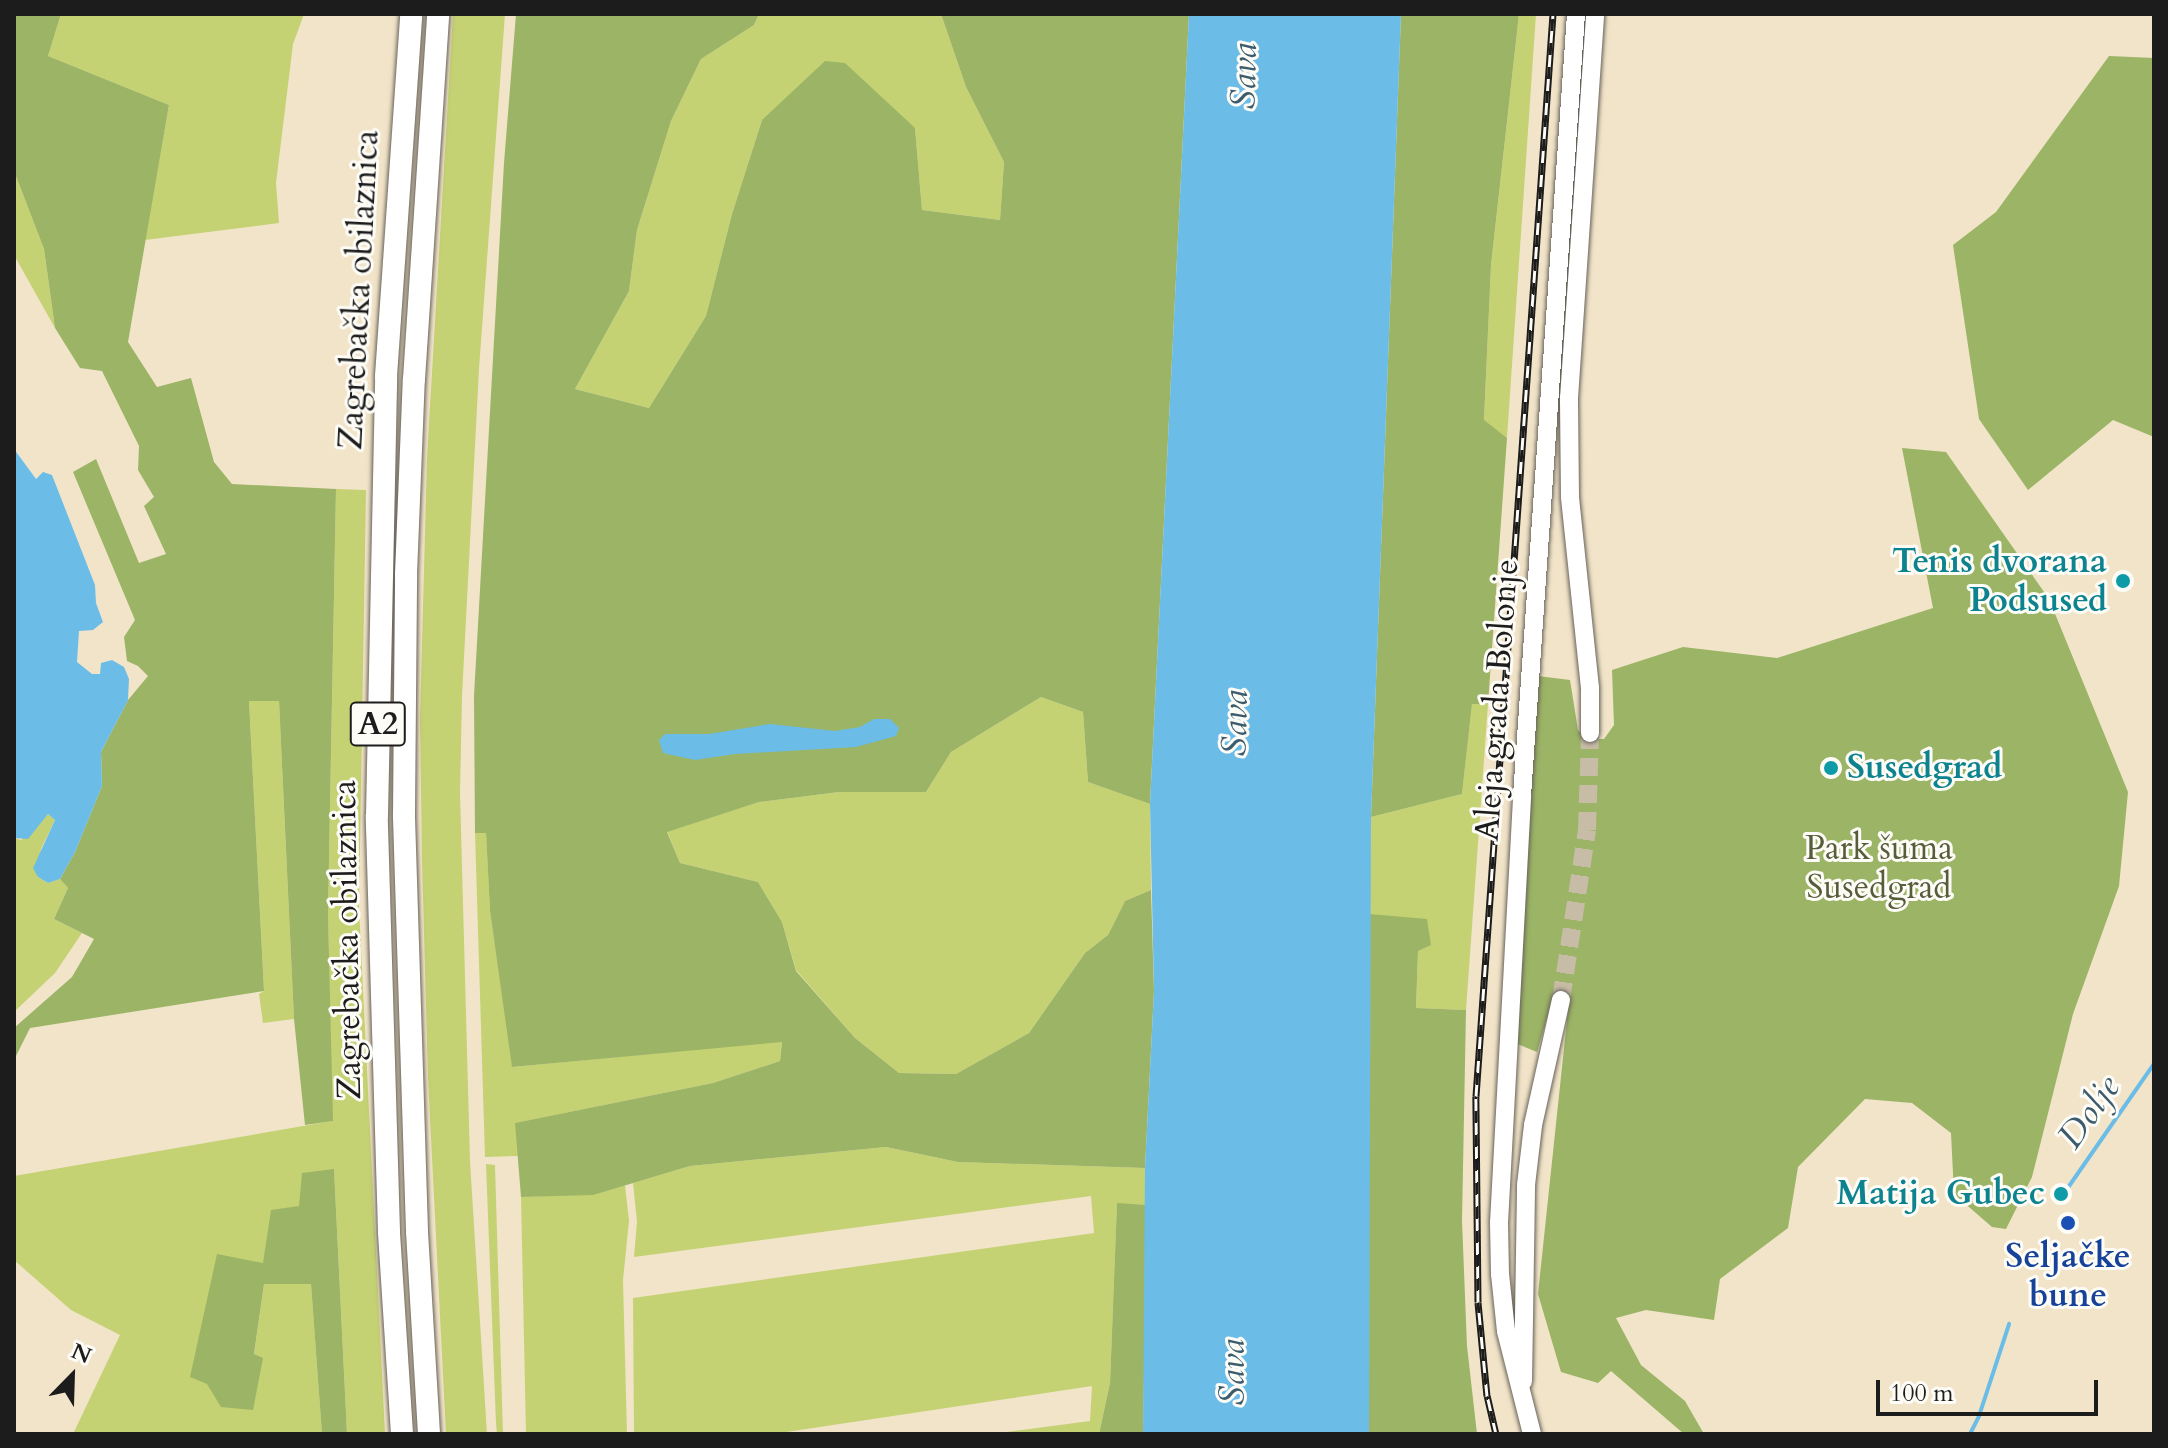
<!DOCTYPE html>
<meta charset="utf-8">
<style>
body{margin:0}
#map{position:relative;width:2168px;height:1448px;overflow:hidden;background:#f2e4c9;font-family:Cardo,serif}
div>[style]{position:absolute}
.green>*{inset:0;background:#c4d273}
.forest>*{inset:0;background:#9bb465}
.water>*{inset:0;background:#6bbde7}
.stream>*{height:4px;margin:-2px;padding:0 2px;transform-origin:2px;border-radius:2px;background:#6bbde7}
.secondary-tunnel>*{height:18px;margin-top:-9px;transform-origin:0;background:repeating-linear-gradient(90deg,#c7bca6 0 18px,transparent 0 27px)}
.roads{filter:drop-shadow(0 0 2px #676259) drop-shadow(0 0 2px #676259)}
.secondary>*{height:18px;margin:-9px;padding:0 9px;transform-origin:9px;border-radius:9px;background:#fff}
.motorway>*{height:22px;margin:-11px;padding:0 11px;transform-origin:11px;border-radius:11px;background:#fff}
.rail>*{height:7px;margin-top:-3.5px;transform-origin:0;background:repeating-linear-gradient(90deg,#fdfcf7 0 12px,#1c1c1c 0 24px);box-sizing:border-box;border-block:2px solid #1c1c1c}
.dots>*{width:22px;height:22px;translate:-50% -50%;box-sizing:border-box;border:4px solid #fdfcf7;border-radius:50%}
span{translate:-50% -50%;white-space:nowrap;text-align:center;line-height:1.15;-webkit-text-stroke:6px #fdfcf7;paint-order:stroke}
.shield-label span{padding:2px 6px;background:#fdfcf7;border:2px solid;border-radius:6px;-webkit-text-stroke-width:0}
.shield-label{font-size:32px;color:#1c1c1c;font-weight:700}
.street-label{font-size:34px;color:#1c1c1c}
.culture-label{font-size:34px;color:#0d838f;font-weight:700}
.right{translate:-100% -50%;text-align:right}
.left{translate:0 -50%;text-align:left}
.park-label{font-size:34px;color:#575c3a}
.transit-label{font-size:34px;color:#164399;font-weight:700}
.water-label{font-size:36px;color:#3c5c6d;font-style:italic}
.frame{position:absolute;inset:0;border:16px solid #1c1c1c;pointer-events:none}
.north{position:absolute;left:32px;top:1336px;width:80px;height:80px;-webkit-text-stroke:6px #fdfcf7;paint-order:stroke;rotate:23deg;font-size:22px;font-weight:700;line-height:32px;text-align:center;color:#1c1c1c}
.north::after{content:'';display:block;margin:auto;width:28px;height:36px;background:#1c1c1c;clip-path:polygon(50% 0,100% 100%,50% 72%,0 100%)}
.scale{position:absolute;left:1876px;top:1380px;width:222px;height:36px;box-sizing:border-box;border:4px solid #1c1c1c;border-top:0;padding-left:10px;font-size:24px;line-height:28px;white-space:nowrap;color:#1c1c1c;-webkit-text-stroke:6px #fdfcf7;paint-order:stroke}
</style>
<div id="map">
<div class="green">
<i style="clip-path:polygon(61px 14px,304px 14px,293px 44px,276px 183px,279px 223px,145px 240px,169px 105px,48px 56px)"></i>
<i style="clip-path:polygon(453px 14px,505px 14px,479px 369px,462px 696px,460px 793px,470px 1161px,487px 1434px,446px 1434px,428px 1078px,422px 860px,420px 719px,427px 458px)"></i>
<i style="clip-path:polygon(759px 14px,941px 14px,966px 87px,1004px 162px,1000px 220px,922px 210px,915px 128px,762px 120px,732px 214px,706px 316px,649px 408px,575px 389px,629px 291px,637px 230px,671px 121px,701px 59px,754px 25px)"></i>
<i style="clip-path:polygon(1519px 14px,1536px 14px,1507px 438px,1484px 421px,1491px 265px)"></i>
<i style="clip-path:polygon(14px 171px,44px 249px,55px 328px,14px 255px)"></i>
<i style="clip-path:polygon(336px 489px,366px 490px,359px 908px,385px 1434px,347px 1434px,334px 1169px,299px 1206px,190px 1377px,263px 1359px,254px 1355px,264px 1284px,311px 1283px,322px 1434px,73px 1434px,120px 1335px,71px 1310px,14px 1260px,14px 1176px,332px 1121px,328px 913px)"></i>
<i style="clip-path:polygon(1041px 697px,1083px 712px,1088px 782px,1150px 804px,1151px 890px,1125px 901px,1108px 935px,1085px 953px,1029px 1033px,956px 1074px,899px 1073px,855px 1038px,796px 970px,782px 922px,758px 882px,680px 863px,667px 831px,759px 802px,839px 792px,926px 792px,951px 752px)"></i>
<i style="clip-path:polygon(249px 701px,279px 701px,294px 1019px,263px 1023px,259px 994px,264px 991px)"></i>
<i style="clip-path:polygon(1472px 703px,1488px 704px,1466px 1010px,1416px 1008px,1418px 951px,1369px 914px,1371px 817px,1462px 794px)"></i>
<i style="clip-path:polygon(48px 814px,55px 820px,41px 849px,38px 877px,48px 883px,60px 879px,68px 888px,54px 919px,82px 933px,55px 973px,14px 1012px,14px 838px,21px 840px)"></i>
<i style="clip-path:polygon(486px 832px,490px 911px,513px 1067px,782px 1041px,780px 1061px,713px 1083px,516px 1123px,518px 1156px,485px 1157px,475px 833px)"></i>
<i style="clip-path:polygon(886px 1147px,958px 1162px,1145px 1168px,1147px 1205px,1117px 1204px,1110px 1383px,1099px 1434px,991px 1434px,1090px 1421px,1092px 1386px,773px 1434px,634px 1434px,633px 1298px,1094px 1233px,1091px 1196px,634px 1257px,637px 1222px,633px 1183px,690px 1166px)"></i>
<i style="clip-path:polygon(486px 1164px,495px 1165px,503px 1434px,497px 1434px,496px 1423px)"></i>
<i style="clip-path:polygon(625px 1185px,629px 1221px,623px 1280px,627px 1434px,526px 1434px,521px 1197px,594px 1194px)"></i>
</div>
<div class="forest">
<i style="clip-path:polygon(14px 14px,61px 14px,48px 56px,169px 105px,128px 342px,157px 387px,191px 378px,214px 462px,232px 484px,336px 489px,328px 913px,333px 1121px,305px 1125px,294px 1019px,279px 701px,249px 701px,264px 991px,30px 1028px,14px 1060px,14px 1028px,72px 977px,94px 939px,54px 919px,68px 888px,60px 879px,75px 852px,102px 786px,101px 752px,128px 700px,148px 676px,138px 666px,127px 661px,124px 637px,135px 620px,73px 472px,96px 459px,139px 563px,166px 554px,144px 506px,154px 497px,138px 470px,139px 446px,102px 371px,80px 368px,55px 328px,44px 249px,14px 171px)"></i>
<i style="clip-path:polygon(516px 14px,759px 14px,754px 25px,701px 59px,671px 121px,637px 230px,629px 291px,575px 389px,649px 408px,706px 316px,732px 214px,762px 120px,825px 61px,845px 63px,915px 128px,922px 210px,1000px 220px,1004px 162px,966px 87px,941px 14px,1189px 14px,1150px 804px,1088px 782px,1083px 712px,1041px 697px,951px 752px,926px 792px,839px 792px,759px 802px,667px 832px,680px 863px,758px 882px,782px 922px,796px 971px,855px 1038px,899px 1073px,956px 1074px,1029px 1033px,1085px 953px,1108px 935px,1125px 901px,1151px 890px,1154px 991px,1145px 1168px,958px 1162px,886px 1147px,690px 1166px,593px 1195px,521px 1197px,515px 1123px,713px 1083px,780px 1061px,782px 1042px,512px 1067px,490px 911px,486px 833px,475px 833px,474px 696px,504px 163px)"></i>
<i style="clip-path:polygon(1401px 14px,1519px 14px,1491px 265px,1484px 420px,1507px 438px,1488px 704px,1472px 704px,1462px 794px,1371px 817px)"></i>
<i style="clip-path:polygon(2109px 56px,2154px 58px,2154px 437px,2113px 420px,2028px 490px,1979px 419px,1953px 245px,1996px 212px)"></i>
<i style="clip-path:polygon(1902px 448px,1946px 452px,2049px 599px,2128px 792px,2119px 886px,2073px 1014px,2032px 1177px,2006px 1229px,1992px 1227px,1954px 1194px,1951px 1133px,1912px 1103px,1865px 1099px,1798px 1167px,1788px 1228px,1720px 1279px,1714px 1320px,1646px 1310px,1616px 1318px,1641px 1365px,1685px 1401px,1704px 1434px,1684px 1434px,1611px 1371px,1598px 1383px,1561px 1372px,1538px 1294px,1569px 1001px,1555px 991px,1537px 1052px,1515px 1043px,1538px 676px,1570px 680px,1578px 730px,1588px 739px,1604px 739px,1614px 725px,1612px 670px,1683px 647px,1777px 658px,1933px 608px)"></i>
<i style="clip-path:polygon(1369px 914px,1427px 919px,1431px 945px,1418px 951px,1416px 1008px,1466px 1010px,1462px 1221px,1467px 1346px,1477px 1434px,1369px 1434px)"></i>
<i style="clip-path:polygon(334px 1169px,347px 1434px,322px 1434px,311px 1284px,264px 1284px,254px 1354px,263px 1358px,253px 1410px,221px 1407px,207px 1384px,190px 1377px,217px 1254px,263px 1263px,271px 1210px,299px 1206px,302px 1173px)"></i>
<i style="clip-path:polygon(1117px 1203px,1147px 1205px,1143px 1434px,1099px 1434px,1110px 1383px)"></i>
</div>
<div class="water">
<i style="clip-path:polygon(1189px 14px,1401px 14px,1371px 817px,1369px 1434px,1143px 1434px,1145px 1168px,1154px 991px,1150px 804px)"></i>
<i style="clip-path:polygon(14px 449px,36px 479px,43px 472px,52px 475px,95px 585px,96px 603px,103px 622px,93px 630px,79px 631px,77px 662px,92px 674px,100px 674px,101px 663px,112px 660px,124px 667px,129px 679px,128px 700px,101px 752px,102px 786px,75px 852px,60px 879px,48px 883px,38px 877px,33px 868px,55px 820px,48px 814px,28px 839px,14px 838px)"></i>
<i style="clip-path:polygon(874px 719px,890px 719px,899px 728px,896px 736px,856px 747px,735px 754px,695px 760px,663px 753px,659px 740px,665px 734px,709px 734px,770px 724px,835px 731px,860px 727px)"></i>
</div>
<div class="stream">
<i style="left:2067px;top:1189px;width:152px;rotate:-55.2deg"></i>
<i style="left:1970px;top:1434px;width:20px;rotate:-63deg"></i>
<i style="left:1979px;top:1416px;width:97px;rotate:-71.9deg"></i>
</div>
<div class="secondary-tunnel">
<i style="left:1561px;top:1000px;width:172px;rotate:-81.3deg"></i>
<i style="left:1587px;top:830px;width:97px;rotate:-88.2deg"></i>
</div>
<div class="roads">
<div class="secondary">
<i style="left:1590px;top:733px;width:45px;rotate:-90deg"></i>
<i style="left:1590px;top:688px;width:192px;rotate:-96deg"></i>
<i style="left:1570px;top:497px;width:99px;rotate:-90.6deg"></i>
<i style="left:1569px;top:398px;width:385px;rotate:-86.1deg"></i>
<i style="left:1523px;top:1381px;width:196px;rotate:-89.1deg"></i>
<i style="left:1526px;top:1185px;width:60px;rotate:-83.3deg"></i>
<i style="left:1533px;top:1125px;width:128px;rotate:-77.4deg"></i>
<i style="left:1532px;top:1434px;width:106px;rotate:-104.2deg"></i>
<i style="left:1506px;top:1331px;width:57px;rotate:-96deg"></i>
<i style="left:1500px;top:1274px;width:51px;rotate:-91.1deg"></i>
<i style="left:1499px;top:1223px;width:428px;rotate:-86.9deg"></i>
<i style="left:1522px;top:796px;width:784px;rotate:-86.05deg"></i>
</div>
<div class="motorway">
<i style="left:402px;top:1434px;width:203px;rotate:-93.7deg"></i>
<i style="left:389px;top:1231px;width:416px;rotate:-91.7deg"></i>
<i style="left:377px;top:815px;width:439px;rotate:-88.8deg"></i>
<i style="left:386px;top:376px;width:363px;rotate:-86deg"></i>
<i style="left:429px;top:1434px;width:203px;rotate:-93.4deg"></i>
<i style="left:417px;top:1231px;width:417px;rotate:-91.8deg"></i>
<i style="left:404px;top:814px;width:240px;rotate:-89.5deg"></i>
<i style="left:406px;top:574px;width:195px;rotate:-87.7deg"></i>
<i style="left:414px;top:379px;width:366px;rotate:-86.2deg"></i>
</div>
</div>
<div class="rail">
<i style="left:1496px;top:1434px;width:39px;rotate:-103deg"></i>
<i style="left:1487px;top:1396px;width:94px;rotate:-95.5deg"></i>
<i style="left:1478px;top:1302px;width:206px;rotate:-90.6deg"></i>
<i style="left:1476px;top:1096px;width:1085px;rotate:-85.93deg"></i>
</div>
<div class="dots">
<i style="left:2123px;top:581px;background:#0f9aa8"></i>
<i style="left:1831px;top:768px;background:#0f9aa8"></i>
<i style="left:2061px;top:1194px;background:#0f9aa8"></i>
<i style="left:2068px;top:1223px;background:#1a4fb4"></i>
</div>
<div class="shield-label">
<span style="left:378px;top:724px">A2</span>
</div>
<div class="street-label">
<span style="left:359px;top:290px;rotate:-87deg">Zagrebačka obilaznica</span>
<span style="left:1497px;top:700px;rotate:-86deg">Aleja grada Bolonje</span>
<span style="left:347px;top:940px;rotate:-91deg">Zagrebačka obilaznica</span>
</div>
<div class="culture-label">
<span class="right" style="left:2107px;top:581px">Tenis dvorana<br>Podsused</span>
<span class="left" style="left:1847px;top:768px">Susedgrad</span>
<span class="right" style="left:2045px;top:1194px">Matija Gubec</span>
</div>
<div class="park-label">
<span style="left:1879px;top:868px">Park šuma<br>Susedgrad</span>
</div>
<div class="transit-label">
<span style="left:2068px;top:1276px">Seljačke<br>bune</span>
</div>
<div class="water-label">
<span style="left:1244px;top:76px;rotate:-89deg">Sava</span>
<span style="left:1235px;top:723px;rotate:-89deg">Sava</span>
<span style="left:2089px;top:1112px;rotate:-55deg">Dolje</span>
<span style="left:1233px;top:1372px;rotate:-90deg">Sava</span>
</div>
<div class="frame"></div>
<div class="north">N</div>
<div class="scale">100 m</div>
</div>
